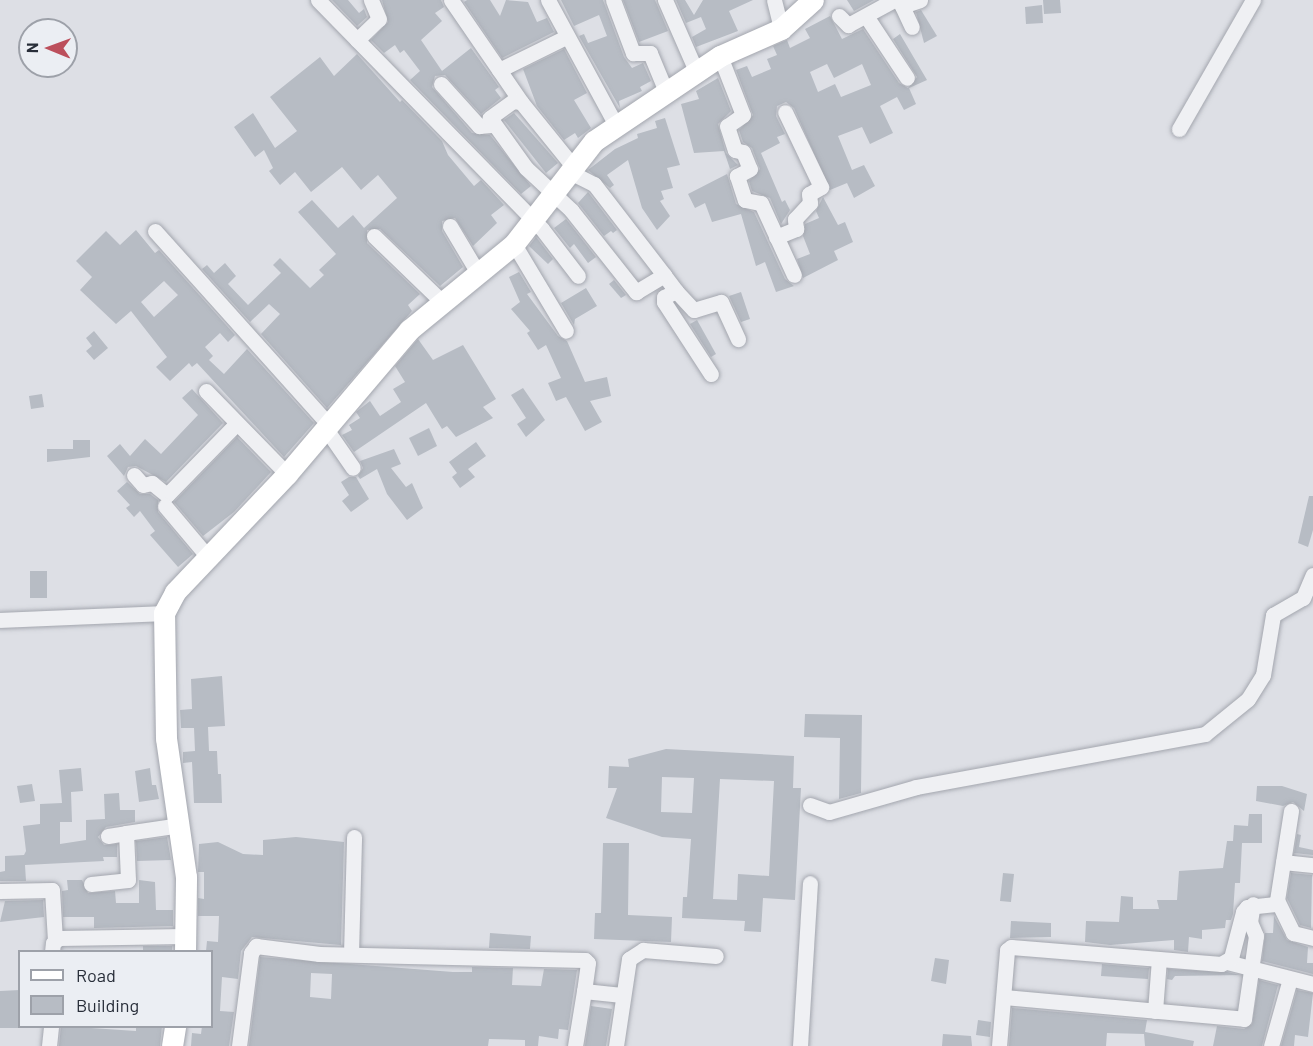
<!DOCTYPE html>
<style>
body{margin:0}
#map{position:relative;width:1313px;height:1046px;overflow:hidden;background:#dddfe5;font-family:Barlow,sans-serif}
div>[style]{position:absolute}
.building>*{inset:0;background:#b7bcc4}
.roads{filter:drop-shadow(0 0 2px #a3a6ae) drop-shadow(0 0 2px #a3a6ae)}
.street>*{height:15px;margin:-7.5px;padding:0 7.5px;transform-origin:7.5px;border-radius:7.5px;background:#eff0f3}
.secondary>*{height:21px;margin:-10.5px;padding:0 10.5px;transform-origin:10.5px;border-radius:10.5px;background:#fff}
span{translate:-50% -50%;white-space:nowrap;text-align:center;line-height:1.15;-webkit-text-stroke:5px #ebeef3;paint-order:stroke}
.legend{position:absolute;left:18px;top:950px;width:195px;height:78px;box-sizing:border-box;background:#ebeef3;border:2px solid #9da1a9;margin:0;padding:8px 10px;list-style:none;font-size:18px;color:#282e39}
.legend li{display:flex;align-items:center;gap:12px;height:30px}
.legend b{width:30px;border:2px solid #9da1a9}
.north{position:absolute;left:18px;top:18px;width:60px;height:60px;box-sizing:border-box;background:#ebeef3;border:2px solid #9da1a9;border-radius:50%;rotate:271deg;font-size:16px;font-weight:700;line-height:24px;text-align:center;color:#282e39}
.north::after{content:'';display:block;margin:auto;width:21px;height:27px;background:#bc4f5c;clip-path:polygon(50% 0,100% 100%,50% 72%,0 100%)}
</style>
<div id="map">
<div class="building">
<i style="clip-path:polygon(332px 0,348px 0,359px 13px,364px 9px,367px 17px,357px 26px)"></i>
<i style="clip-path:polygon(382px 0,441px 0,444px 7px,435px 13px,442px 21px,421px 40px,442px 71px,471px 48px,499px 87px,495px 90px,501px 98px,481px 114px,445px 75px,435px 76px,432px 87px,472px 133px,490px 135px,531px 186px,521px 194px,410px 80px,420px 71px,404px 50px,400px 53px,395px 45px,384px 53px,371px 40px,388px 22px)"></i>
<i style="clip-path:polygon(467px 0,490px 0,500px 16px,506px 0,528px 2px,537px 22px,547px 18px,554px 32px,502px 58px,464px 2px)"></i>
<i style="clip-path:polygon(561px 0,603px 0,624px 57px,632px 68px,643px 63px,651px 81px,640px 87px,642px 91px,619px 101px,620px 108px,579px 36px,584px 34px,588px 43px,607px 36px,599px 15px,574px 26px)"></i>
<i style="clip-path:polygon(623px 0,655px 0,668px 31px,639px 42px)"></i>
<i style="clip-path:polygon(676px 0,685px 0,694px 15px,703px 0,753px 0,729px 11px,738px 31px,696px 47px,692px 37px,706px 29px,701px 17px,686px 23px)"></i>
<i style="clip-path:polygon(847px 0,874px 0,854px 11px)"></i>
<i style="clip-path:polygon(1043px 0,1060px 0,1061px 13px,1044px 14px)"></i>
<i style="clip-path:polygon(1042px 5px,1043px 23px,1026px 24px,1025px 7px)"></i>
<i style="clip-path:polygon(921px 10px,937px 36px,924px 43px,916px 12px)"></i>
<i style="clip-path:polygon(evenodd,830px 16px,842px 39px,863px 29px,899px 83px,908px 88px,917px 77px,893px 39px,900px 34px,927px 80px,909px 88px,916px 104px,904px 110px,897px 97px,880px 106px,893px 133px,870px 144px,862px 127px,838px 136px,852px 170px,864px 165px,875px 186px,854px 198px,847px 183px,830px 190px,794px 108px,786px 102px,777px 106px,776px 116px,785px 134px,777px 137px,780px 143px,761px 153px,782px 202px,785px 200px,790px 210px,781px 224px,770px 198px,752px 191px,749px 181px,760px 169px,752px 148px,743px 142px,739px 130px,753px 115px,736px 70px,747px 66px,752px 77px,771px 69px,767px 59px,777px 55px,773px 46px,787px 40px,790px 48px,810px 38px,805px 29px,830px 16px,827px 64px,834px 78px,862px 64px,871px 85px,841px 97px,835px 84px,818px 92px,810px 72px,827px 64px)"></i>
<i style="clip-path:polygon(564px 49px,587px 93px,574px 100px,591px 128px,578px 138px,575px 133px,564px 140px,537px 106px,523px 69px)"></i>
<i style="clip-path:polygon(357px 54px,400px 102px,402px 100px,442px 141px,448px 155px,474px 186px,481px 180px,504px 205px,491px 215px,497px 223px,473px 246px,455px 218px,442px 221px,442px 231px,463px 267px,440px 286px,380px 229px,367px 230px,367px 243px,420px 294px,408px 305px,412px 311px,327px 408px,261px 334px,280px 314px,269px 304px,250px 322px,202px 269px,207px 265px,214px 273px,225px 263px,236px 276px,228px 284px,248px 305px,281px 273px,273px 265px,280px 258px,310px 288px,324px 275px,319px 270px,336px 254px,298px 212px,312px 200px,338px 228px,353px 215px,364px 228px,397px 198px,378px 175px,361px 190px,342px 167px,311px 192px,295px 172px,280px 185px,269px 171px,273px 168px,264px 150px,255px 157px,234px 127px,253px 113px,275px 148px,297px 131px,270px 97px,320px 57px,334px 76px)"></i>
<i style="clip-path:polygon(718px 78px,731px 111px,718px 124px,726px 153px,738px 165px,730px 169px,724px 151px,694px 153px,681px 104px,699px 99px,696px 91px)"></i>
<i style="clip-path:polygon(514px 113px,558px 163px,546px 173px,504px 120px)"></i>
<i style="clip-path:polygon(665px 118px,680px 165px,667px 168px,673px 188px,661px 191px,664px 199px,660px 201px,670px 216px,657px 230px,642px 208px,628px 160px,607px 175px,614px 185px,610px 188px,588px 170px,615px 149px,638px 138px,637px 134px,657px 128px,655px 121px)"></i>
<i style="clip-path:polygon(727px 174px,736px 204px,754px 212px,785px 279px,794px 286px,776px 292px,765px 262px,756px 266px,741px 214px,712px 222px,705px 203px,695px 208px,688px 194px)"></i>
<i style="clip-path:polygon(588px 192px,617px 230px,613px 233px,611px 231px,604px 236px,578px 203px)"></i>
<i style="clip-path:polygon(823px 197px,838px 225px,845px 222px,853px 242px,834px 251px,838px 260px,803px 278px,797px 259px,810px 254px,803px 236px,805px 224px,819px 218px,816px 211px)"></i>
<i style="clip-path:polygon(566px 219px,596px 257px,588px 263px,574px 244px,570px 248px,554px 228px)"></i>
<i style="clip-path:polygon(evenodd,136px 230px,155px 253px,159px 250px,235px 335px,228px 342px,220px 333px,205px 347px,213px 356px,209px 360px,224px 374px,247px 349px,314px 423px,284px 457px,197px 363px,192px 367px,189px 363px,170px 381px,156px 367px,167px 357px,131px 311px,116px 324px,80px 290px,92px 277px,76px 261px,106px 231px,120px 245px,136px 230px,164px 281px,178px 295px,154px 317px,141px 302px,164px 281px)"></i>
<i style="clip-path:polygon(536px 237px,553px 259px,548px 264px,529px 246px)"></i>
<i style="clip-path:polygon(519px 272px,531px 292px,527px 294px,558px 336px,567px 341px,585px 382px,607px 377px,611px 396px,590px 401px,602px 422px,585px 431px,566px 397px,556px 401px,548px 383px,561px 378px,546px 345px,538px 350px,527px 333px,530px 331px,511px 309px,520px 302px,509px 277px)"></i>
<i style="clip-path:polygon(614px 280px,626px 295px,621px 298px,609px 284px)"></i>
<i style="clip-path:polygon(586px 288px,597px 306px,575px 319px,574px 325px,561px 303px)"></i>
<i style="clip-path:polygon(741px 292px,750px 319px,741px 322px,729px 296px)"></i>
<i style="clip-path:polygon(697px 320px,716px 354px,711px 357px,690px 324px)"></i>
<i style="clip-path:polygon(94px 331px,108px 348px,94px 360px,86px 351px,92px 346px,86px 338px)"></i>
<i style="clip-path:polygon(418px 339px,433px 360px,463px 345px,496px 399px,483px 407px,493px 418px,456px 437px,447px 426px,442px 429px,426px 403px,354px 452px,342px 435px,352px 430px,349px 425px,360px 418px,356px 412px,370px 401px,380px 416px,401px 402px,393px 389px,405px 382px,395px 366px)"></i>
<i style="clip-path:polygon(523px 388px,545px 420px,526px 437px,517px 424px,526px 418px,511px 395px)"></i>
<i style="clip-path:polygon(192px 389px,223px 423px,166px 482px,136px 466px,128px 467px,124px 476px,107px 456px,120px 444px,130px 456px,145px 439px,161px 454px,198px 415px,182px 398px)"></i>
<i style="clip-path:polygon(42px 394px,44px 407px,31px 409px,29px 396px)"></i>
<i style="clip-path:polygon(429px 428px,437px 446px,418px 456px,409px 438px)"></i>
<i style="clip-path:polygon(237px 437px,271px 472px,234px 512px,203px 536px,174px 502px)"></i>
<i style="clip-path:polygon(73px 440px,90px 440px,90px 457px,47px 462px,47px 449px,73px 449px)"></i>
<i style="clip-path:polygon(476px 442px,486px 456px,468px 469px,475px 477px,460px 488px,452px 477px,457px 473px,449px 462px)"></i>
<i style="clip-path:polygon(394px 449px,401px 464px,391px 468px,406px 487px,412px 483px,423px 508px,407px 520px,387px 494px,377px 469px,360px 479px,358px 476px,363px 468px,360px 461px)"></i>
<i style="clip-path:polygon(349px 477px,356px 477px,369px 499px,351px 512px,342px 501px,349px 495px,341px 482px)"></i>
<i style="clip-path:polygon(127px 482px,140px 494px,150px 494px,158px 500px,158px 512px,193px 554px,178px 567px,150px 535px,155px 531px,140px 511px,134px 517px,126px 508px,130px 505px,117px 491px)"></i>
<i style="clip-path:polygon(1309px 496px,1313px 496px,1313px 530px,1308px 547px,1298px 543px)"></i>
<i style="clip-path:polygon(30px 571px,47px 571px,47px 598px,30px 598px)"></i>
<i style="clip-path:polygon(222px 676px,225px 726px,208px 727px,209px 751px,217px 751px,218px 774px,221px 774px,222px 803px,194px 803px,192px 762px,183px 763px,183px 752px,195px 751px,194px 728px,181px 728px,180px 710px,192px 709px,191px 679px)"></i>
<i style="clip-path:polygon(805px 714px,862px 715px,861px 793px,839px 799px,840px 738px,804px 737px)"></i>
<i style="clip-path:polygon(evenodd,666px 749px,794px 756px,793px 788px,801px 788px,795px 900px,763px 898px,761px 932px,744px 931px,745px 921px,682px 918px,683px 897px,687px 897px,691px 839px,662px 837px,606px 818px,617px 788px,608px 788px,609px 766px,629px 767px,628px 759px,666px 749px,662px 777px,694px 778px,692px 813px,661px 812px,662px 777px,666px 749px,720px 779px,774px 781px,769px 876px,738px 874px,737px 900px,713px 899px,720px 779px)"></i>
<i style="clip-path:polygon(81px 768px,83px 791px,71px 792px,72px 822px,60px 822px,60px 844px,86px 840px,86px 820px,105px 819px,104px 794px,119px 793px,120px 810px,135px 810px,135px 822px,106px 827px,98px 837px,104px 845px,117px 844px,117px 857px,103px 857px,104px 861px,25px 865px,26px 881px,0 881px,0 872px,5px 871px,5px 856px,24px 855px,26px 851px,23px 826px,40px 824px,40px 804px,62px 803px,59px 770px)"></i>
<i style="clip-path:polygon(150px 768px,152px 785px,156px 785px,159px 799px,139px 802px,135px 771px)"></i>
<i style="clip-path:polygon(32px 784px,35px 801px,20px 803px,17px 786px)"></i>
<i style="clip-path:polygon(1257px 786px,1282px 786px,1307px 794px,1304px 811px,1293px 802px,1283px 806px,1256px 801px)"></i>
<i style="clip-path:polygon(1249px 814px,1262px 814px,1262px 843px,1242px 843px,1240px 883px,1235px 883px,1233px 914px,1231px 920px,1226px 920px,1225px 928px,1202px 930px,1202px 939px,1189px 937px,1188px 952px,1174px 950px,1174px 940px,1110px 945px,1085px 942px,1086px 921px,1119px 922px,1121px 896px,1133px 897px,1133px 909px,1159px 909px,1157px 900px,1177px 900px,1179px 871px,1223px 868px,1227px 841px,1233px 841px,1234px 825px,1248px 826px)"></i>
<i style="clip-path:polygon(1297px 834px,1301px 835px,1299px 847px,1313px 850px,1313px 855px,1294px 853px)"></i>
<i style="clip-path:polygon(167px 837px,171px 860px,137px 861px,136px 841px)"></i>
<i style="clip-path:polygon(296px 837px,344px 842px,341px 945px,252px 937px,241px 951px,238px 979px,222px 977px,220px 1011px,234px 1012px,229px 1046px,191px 1046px,192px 1033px,201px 1034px,202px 1026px,212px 1026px,212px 951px,206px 951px,207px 941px,218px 942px,219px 916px,198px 916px,198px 898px,204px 899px,204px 872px,198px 872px,199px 844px,218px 842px,243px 854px,263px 855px,263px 840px)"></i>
<i style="clip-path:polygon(603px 843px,629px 843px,628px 915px,672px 917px,671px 942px,594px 939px,595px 913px,601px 913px)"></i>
<i style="clip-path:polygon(1003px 873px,1014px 874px,1011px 902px,1000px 901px)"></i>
<i style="clip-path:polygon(1291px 873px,1312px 875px,1311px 928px,1300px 925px,1287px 898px)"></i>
<i style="clip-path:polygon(67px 880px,82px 880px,88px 893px,115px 891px,116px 903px,139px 903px,139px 880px,155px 882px,156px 910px,173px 910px,173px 926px,94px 928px,94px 917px,63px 917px,62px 891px,68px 890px)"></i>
<i style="clip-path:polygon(43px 900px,44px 917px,0 922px,5px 901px)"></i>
<i style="clip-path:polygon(1274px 916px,1287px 940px,1308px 947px,1307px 963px,1313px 963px,1313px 974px,1262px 961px,1265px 933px,1273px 933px)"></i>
<i style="clip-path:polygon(1011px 921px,1051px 923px,1051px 937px,1010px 938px)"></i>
<i style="clip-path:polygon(490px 933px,531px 936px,530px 949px,489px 948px)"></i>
<i style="clip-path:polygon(143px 946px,172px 946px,172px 951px,143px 951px)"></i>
<i style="clip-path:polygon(evenodd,260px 957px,453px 972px,472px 972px,472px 967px,513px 968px,512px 985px,541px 986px,544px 969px,577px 970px,568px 1030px,559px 1029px,558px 1039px,539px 1036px,538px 1046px,525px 1046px,525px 1040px,489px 1039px,488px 1046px,249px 1046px,260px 957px,311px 973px,332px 974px,331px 999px,310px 997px,311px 973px)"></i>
<i style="clip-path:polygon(935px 958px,949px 960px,946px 984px,931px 981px)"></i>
<i style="clip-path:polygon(1102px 964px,1149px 968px,1148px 979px,1101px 976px)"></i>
<i style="clip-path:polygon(1168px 969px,1227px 972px,1240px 975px,1175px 976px,1172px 980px,1167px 979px)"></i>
<i style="clip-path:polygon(1259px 980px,1278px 985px,1262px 1046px,1213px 1046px,1217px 1026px,1244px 1029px,1252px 1024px)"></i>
<i style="clip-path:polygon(20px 990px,20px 1028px,0 1028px,0 991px)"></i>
<i style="clip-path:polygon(1297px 990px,1313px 993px,1308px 1037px,1295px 1035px,1294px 1046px,1281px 1046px)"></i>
<i style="clip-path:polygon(591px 1006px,612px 1009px,606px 1046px,585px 1046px)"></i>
<i style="clip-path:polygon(1012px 1008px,1147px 1020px,1145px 1032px,1194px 1041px,1193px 1046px,1145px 1046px,1144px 1034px,1107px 1033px,1106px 1046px,1009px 1046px)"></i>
<i style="clip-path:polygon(978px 1020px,991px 1022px,990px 1037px,976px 1035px)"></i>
<i style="clip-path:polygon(61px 1026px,136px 1031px,136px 1026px,162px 1026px,160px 1046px,59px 1046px)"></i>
<i style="clip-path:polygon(943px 1034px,971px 1036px,972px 1046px,942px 1046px)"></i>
</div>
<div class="roads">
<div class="street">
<i style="left:318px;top:0;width:320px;rotate:45.6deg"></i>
<i style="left:542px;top:229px;width:59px;rotate:52.5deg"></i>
<i style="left:451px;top:0;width:124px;rotate:55.5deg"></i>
<i style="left:548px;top:0;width:142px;rotate:61.5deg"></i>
<i style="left:613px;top:0;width:57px;rotate:69.3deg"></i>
<i style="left:633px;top:53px;width:17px"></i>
<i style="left:650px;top:53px;width:44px;rotate:67.5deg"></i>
<i style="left:665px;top:0;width:77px;rotate:66.4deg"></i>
<i style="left:774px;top:0;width:30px;rotate:76deg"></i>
<i style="left:903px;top:0;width:6px;rotate:99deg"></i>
<i style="left:902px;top:6px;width:19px;rotate:-18deg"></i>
<i style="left:902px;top:6px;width:23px;rotate:65deg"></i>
<i style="left:839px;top:16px;width:13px;rotate:45deg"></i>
<i style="left:848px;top:25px;width:52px;rotate:-28.5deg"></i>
<i style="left:866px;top:16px;width:74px;rotate:56.5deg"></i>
<i style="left:357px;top:40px;width:30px;rotate:-44deg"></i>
<i style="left:379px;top:19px;width:21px;rotate:-113deg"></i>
<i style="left:720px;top:56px;width:63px;rotate:68.7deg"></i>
<i style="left:743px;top:115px;width:19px;rotate:145deg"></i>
<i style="left:727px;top:126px;width:25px;rotate:72deg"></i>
<i style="left:735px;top:150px;width:8px;rotate:14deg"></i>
<i style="left:743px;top:152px;width:18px;rotate:68deg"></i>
<i style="left:750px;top:169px;width:15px;rotate:152deg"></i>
<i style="left:737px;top:176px;width:25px;rotate:72deg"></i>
<i style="left:745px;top:200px;width:16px;rotate:11deg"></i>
<i style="left:761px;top:203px;width:79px;rotate:65.4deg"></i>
<i style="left:499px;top:70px;width:75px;rotate:-26.2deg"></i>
<i style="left:441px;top:84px;width:57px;rotate:47.9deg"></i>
<i style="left:479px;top:126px;width:12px;rotate:-5deg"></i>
<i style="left:1179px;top:129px;width:149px;rotate:-60.2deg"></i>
<i style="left:572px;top:165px;width:81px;rotate:-129deg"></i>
<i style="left:521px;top:102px;width:8px;rotate:-173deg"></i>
<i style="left:513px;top:101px;width:29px;rotate:144deg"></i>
<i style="left:490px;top:118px;width:62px;rotate:54.2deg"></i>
<i style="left:526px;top:168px;width:62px;rotate:43deg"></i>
<i style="left:571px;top:210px;width:105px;rotate:51.6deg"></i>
<i style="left:636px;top:292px;width:33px;rotate:-31deg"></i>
<i style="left:664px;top:275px;width:20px;rotate:53deg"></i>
<i style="left:676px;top:291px;width:13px;rotate:153deg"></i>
<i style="left:664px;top:297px;width:5px;rotate:90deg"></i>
<i style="left:664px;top:302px;width:86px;rotate:56.9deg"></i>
<i style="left:568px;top:171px;width:29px;rotate:27deg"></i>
<i style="left:594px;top:184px;width:115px;rotate:52.4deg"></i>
<i style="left:450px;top:226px;width:55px;rotate:59.2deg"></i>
<i style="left:155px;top:231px;width:261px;rotate:48.1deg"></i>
<i style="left:374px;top:236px;width:93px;rotate:44.1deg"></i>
<i style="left:776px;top:237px;width:22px;rotate:-22deg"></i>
<i style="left:796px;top:229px;width:10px;rotate:-96deg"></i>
<i style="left:795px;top:219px;width:22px;rotate:-47deg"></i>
<i style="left:810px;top:203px;width:9px;rotate:-96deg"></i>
<i style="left:809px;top:194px;width:14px;rotate:-30deg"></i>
<i style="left:821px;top:187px;width:83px;rotate:-115.6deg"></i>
<i style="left:514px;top:244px;width:101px;rotate:59.1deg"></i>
<i style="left:676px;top:291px;width:26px;rotate:47deg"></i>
<i style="left:694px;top:310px;width:28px;rotate:-17deg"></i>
<i style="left:721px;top:302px;width:41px;rotate:65.3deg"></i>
<i style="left:206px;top:391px;width:116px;rotate:45.7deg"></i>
<i style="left:326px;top:429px;width:47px;rotate:55.3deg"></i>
<i style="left:134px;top:475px;width:13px;rotate:48deg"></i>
<i style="left:143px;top:485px;width:9px;rotate:-13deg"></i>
<i style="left:152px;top:483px;width:19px;rotate:39deg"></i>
<i style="left:167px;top:495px;width:99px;rotate:-45.8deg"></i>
<i style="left:165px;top:506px;width:67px;rotate:49.9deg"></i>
<i style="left:0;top:620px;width:164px;rotate:-2.4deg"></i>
<i style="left:810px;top:805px;width:20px;rotate:20deg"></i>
<i style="left:829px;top:812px;width:91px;rotate:-16deg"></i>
<i style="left:916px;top:787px;width:294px;rotate:-10.4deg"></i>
<i style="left:1205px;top:734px;width:55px;rotate:-39.1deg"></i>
<i style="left:1248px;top:699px;width:28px;rotate:-58deg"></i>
<i style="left:1263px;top:675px;width:61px;rotate:-80.5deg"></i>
<i style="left:1273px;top:615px;width:34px;rotate:-30deg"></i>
<i style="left:1303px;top:598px;width:25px;rotate:-67deg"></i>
<i style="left:1291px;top:811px;width:90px;rotate:98.9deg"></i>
<i style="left:1277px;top:900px;width:37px;rotate:64deg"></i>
<i style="left:1293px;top:933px;width:21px;rotate:14deg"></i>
<i style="left:108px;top:836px;width:18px;rotate:-9deg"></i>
<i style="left:1283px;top:862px;width:30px;rotate:6deg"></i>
<i style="left:91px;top:884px;width:37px;rotate:-6deg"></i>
<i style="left:128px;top:880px;width:47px;rotate:-92.4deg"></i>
<i style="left:126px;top:833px;width:55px;rotate:-8.4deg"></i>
<i style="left:0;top:891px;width:52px;rotate:-1.1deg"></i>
<i style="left:52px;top:890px;width:50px;rotate:86.6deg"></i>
<i style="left:52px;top:952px;width:9px;rotate:-84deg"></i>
<i style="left:53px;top:943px;width:8px;rotate:-40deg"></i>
<i style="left:59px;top:938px;width:126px;rotate:-0.9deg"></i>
<i style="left:351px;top:954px;width:117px;rotate:-88.5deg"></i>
<i style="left:1227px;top:962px;width:89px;rotate:14.3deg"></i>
<i style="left:1004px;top:997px;width:241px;rotate:5.2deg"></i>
<i style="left:1244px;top:1019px;width:84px;rotate:-81.8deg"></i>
<i style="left:1256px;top:936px;width:15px;rotate:-113deg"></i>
<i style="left:1250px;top:922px;width:18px;rotate:-81deg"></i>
<i style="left:1155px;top:1011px;width:52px;rotate:-85.6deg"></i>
<i style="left:49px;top:1046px;width:20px;rotate:-84deg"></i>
<i style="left:239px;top:1046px;width:94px;rotate:-82.6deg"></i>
<i style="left:251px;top:953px;width:9px;rotate:-54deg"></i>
<i style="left:256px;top:946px;width:64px;rotate:7.2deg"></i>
<i style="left:319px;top:954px;width:266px;rotate:1.3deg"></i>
<i style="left:585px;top:960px;width:4px;rotate:45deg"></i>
<i style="left:588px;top:963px;width:28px;rotate:98deg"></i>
<i style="left:575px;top:1046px;width:56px;rotate:-80.7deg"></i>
<i style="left:584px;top:991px;width:38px;rotate:6deg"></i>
<i style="left:616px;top:1046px;width:88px;rotate:-81.5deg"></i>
<i style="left:629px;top:959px;width:17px;rotate:-33deg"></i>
<i style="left:643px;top:950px;width:73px;rotate:4.7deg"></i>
<i style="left:800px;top:1046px;width:163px;rotate:-86.5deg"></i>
<i style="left:999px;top:1046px;width:96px;rotate:-85.2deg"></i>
<i style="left:1007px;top:950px;width:5px;rotate:-37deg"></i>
<i style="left:1011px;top:947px;width:211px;rotate:4.6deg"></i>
<i style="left:1221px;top:964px;width:12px;rotate:-31deg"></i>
<i style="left:1231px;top:958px;width:48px;rotate:-75.4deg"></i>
<i style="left:1243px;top:912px;width:6px;rotate:-51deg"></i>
<i style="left:1247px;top:907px;width:31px;rotate:-6deg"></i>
<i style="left:1271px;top:1046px;width:70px;rotate:-74.2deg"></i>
</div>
<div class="secondary">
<i style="left:185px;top:952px;width:75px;rotate:-89.2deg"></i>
<i style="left:186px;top:877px;width:140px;rotate:-98.2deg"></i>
<i style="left:166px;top:738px;width:125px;rotate:-90.9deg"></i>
<i style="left:164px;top:613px;width:24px;rotate:-62deg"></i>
<i style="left:175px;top:592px;width:163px;rotate:-46.5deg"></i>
<i style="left:287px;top:474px;width:189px;rotate:-49.7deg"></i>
<i style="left:409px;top:330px;width:136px;rotate:-39.3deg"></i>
<i style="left:514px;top:244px;width:130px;rotate:-52.2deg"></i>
<i style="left:594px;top:141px;width:152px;rotate:-34deg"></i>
<i style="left:720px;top:56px;width:67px;rotate:-23.9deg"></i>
<i style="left:781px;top:29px;width:43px;rotate:-42.2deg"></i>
<i style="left:172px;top:1046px;width:20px;rotate:-81deg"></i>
</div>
</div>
<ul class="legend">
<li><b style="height:8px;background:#fff"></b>Road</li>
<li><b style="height:16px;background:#b7bcc4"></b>Building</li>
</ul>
<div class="north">N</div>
</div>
